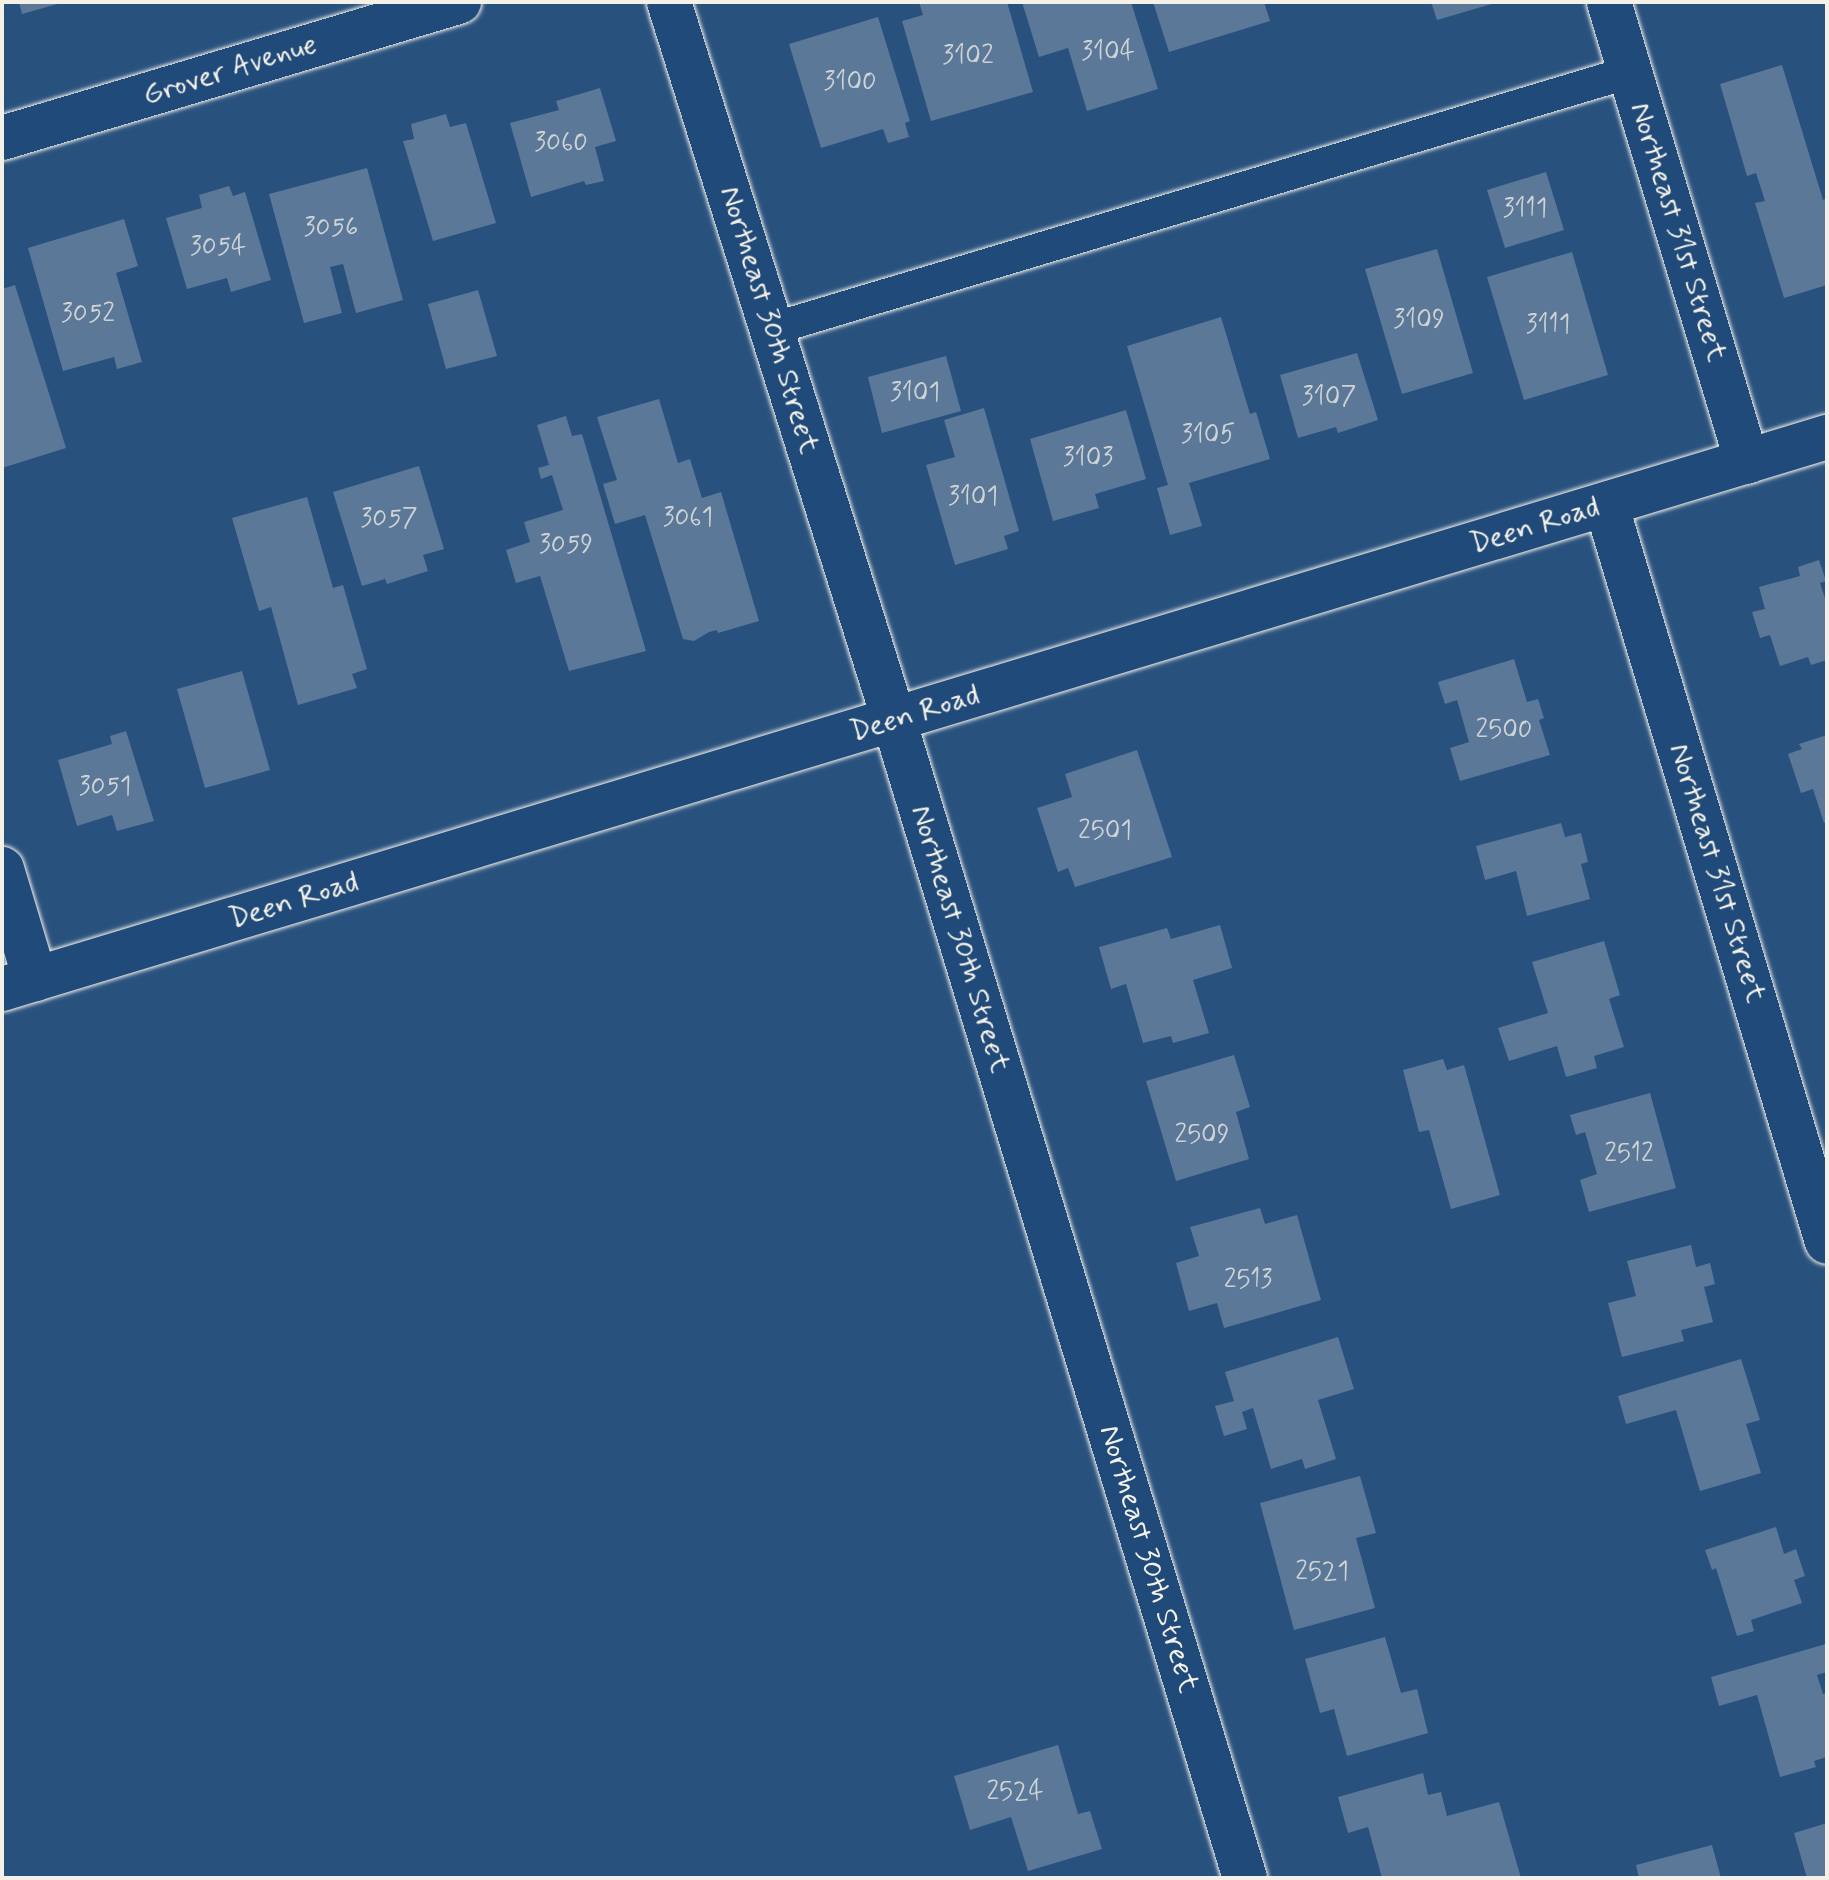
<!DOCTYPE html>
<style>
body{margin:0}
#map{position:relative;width:1829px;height:1880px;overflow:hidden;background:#28517e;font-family:Mynerve,sans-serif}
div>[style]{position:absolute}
.building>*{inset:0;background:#5b7899}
.roads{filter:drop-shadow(0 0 2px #f4f1e8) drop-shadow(0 0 2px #f4f1e8)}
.service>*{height:32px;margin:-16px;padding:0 16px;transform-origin:16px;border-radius:16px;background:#1f4a7a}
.minor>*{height:44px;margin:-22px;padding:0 22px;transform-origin:22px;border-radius:22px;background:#1f4a7a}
.tertiary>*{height:44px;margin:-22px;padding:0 22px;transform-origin:22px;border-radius:22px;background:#1f4a7a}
span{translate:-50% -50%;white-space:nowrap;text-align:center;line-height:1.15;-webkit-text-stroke:6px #1f4a7a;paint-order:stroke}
.number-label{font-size:26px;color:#ced3d4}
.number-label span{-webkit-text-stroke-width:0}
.street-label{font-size:30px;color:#f4f1e8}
.frame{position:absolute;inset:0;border:4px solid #f4f1e8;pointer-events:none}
</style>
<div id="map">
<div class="building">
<i style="clip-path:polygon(19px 2px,61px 2px,61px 3px,22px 14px)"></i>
<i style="clip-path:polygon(919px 2px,1007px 2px,1033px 92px,931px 121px,902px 21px,923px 15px)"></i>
<i style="clip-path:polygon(1022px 2px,1131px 2px,1158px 89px,1087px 111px,1068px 48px,1039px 57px)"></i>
<i style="clip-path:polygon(1153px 2px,1264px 2px,1270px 21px,1169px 52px)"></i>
<i style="clip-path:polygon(1431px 2px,1495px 2px,1495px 3px,1437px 20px)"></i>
<i style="clip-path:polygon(878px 17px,910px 121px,905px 123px,909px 137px,888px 143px,883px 129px,821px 148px,789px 44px)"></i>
<i style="clip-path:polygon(1782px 65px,1823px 200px,1827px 198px,1827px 285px,1784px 298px,1755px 203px,1765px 201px,1756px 173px,1747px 176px,1720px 84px)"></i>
<i style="clip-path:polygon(600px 88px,616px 141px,595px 147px,604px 181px,586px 185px,584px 181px,531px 197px,510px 123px,559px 110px,556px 101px)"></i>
<i style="clip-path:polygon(446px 114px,450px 127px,466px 123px,496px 223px,433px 241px,403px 141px,414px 139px,411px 124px)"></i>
<i style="clip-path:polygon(367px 168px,403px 300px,356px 313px,343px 264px,330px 267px,342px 313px,304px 323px,269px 194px)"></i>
<i style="clip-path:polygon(1546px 172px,1564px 230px,1505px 248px,1487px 190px)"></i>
<i style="clip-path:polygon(229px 186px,233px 196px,245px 192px,271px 280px,231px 292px,227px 278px,187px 289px,166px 218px,202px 208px,199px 195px)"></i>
<i style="clip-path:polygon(124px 219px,138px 266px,116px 273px,142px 362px,117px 369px,114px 357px,63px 371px,28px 248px)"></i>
<i style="clip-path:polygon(1437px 249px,1473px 373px,1402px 394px,1365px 269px)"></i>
<i style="clip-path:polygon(1572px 252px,1608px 375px,1524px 400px,1487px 277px)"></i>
<i style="clip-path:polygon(15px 285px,66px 448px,2px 468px,2px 289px)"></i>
<i style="clip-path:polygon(478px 290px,497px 356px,446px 369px,428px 304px)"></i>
<i style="clip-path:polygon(1221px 317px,1250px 414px,1256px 412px,1270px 459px,1189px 483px,1202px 526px,1170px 535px,1157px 488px,1168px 485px,1127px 346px)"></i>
<i style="clip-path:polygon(1357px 353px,1378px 420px,1338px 433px,1336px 427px,1298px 438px,1280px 375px)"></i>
<i style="clip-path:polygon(946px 356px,961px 411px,882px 433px,868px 377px)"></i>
<i style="clip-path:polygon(659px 399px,678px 463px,690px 459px,702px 498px,721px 492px,759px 621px,718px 633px,717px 630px,709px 632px,694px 641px,683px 639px,645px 515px,615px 524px,603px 484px,617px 480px,597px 417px)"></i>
<i style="clip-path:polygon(984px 408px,1019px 531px,1004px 536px,1008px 549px,955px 565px,926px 465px,955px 457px,944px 420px)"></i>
<i style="clip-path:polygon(1126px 410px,1146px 479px,1095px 494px,1099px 508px,1053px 521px,1030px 439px)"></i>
<i style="clip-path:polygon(566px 416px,572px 436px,582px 434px,646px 651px,569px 671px,540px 576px,516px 583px,506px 550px,530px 542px,524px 522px,563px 510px,552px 475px,541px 479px,538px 468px,549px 465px,537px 425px)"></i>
<i style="clip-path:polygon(419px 466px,444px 549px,423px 555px,428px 571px,387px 584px,385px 579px,362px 586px,333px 492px)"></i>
<i style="clip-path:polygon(307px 497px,333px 588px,343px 585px,367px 669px,352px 674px,357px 688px,298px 705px,271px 607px,259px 611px,232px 518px)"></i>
<i style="clip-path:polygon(1819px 560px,1826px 581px,1820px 583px,1827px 604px,1827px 660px,1811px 665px,1808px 657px,1780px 666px,1770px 635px,1760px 638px,1752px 612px,1765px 609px,1759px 587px,1800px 576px,1798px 567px)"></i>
<i style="clip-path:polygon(1514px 659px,1527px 702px,1538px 699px,1544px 718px,1539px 720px,1550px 755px,1460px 781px,1450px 748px,1469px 742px,1457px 700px,1445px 704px,1438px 682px)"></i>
<i style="clip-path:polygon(242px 671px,270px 770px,205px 788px,177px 689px)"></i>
<i style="clip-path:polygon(126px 731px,154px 821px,117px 831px,112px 815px,77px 826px,58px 760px,112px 744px,110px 736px)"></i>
<i style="clip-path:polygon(1827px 735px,1827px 822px,1824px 823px,1813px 789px,1801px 793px,1788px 754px,1802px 749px,1799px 744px)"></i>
<i style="clip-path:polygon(1137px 750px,1172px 857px,1075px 887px,1068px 868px,1058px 872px,1037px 808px,1072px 797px,1065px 774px)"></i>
<i style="clip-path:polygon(1561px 823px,1565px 837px,1581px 833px,1588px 862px,1581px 864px,1590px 899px,1527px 916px,1516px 871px,1485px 880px,1476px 846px)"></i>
<i style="clip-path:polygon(1220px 925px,1232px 968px,1193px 980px,1209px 1033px,1173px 1043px,1171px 1036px,1143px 1043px,1126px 984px,1111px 989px,1099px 947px,1167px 928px,1171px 939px)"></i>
<i style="clip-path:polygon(1604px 941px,1620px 995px,1609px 999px,1624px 1047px,1594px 1056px,1597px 1068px,1566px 1077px,1557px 1046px,1509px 1061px,1498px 1028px,1548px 1013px,1532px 962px)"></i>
<i style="clip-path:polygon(1234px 1055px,1250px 1107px,1236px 1112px,1249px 1159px,1176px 1181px,1146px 1081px)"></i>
<i style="clip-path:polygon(1443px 1059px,1447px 1070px,1464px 1065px,1500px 1195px,1451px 1209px,1429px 1130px,1419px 1132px,1403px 1070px)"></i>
<i style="clip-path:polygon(1650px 1093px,1676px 1188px,1589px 1212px,1580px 1180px,1597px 1174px,1585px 1132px,1576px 1135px,1570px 1115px)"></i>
<i style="clip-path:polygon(1260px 1208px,1265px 1224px,1297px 1215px,1321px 1300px,1224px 1328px,1217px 1303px,1189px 1311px,1176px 1263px,1199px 1256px,1190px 1227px)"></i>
<i style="clip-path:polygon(1691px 1245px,1696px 1267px,1710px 1263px,1715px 1284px,1704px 1287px,1713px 1322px,1681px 1330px,1684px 1341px,1622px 1357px,1608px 1303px,1636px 1296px,1627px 1261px)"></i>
<i style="clip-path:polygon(1338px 1337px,1354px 1389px,1318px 1400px,1336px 1459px,1305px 1469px,1302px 1459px,1271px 1469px,1253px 1408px,1242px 1412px,1247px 1429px,1224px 1436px,1215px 1406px,1234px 1401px,1225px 1372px)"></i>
<i style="clip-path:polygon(1741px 1359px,1760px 1420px,1746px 1424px,1761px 1473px,1700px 1491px,1676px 1410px,1626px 1424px,1618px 1396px)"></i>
<i style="clip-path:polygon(1360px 1476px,1376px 1533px,1356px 1538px,1375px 1608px,1294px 1630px,1260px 1503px)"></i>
<i style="clip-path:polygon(1776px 1527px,1784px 1554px,1796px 1549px,1805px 1576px,1794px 1580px,1802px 1603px,1751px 1620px,1754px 1631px,1737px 1636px,1716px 1568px,1712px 1570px,1705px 1550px)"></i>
<i style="clip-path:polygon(1385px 1637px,1401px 1693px,1417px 1689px,1428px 1733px,1347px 1756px,1334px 1709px,1320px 1713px,1305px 1659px)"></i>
<i style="clip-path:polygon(1826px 1644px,1827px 1672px,1817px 1675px,1823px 1694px,1827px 1693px,1827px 1757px,1814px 1761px,1816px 1767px,1780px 1777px,1757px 1695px,1719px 1706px,1711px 1677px)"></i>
<i style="clip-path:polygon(1058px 1745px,1078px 1814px,1090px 1811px,1102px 1849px,1028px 1871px,1011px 1817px,970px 1830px,954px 1776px)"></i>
<i style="clip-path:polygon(1423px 1773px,1428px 1795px,1441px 1792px,1447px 1816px,1499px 1802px,1521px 1878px,1382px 1878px,1368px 1827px,1348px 1833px,1338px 1797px)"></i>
<i style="clip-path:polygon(1827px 1823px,1827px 1878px,1807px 1878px,1794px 1833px)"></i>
<i style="clip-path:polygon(1712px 1845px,1721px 1878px,1639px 1878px,1636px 1865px)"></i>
</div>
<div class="roads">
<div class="service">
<i style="left:772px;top:329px;width:896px;rotate:-16.67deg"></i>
</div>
<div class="minor">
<i style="left:669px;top:2px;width:752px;rotate:72.6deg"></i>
<i style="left:894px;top:720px;width:1210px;rotate:73.14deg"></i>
<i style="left:1609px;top:2px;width:480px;rotate:73.3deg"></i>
<i style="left:2px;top:138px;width:477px;rotate:-16.6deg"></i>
<i style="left:1606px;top:504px;width:770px;rotate:73.33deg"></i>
<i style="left:2px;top:869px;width:115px;rotate:73.3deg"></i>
</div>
<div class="tertiary">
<i style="left:2px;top:989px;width:1907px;rotate:-16.83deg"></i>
</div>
</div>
<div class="number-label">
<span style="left:1108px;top:53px">3104</span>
<span style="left:968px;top:57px">3102</span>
<span style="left:850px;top:83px">3100</span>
<span style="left:561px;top:144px">3060</span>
<span style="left:1525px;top:210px">3111</span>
<span style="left:331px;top:229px">3056</span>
<span style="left:218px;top:248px">3054</span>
<span style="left:88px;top:315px">3052</span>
<span style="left:1419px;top:321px">3109</span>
<span style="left:1548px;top:326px">3111</span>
<span style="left:915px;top:394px">3101</span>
<span style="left:1329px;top:398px">3107</span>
<span style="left:1208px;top:436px">3105</span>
<span style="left:1088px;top:459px">3103</span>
<span style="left:973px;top:498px">3101</span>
<span style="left:688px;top:519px">3061</span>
<span style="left:389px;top:520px">3057</span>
<span style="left:566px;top:546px">3059</span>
<span style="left:1504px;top:731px">2500</span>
<span style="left:105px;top:788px">3051</span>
<span style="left:1105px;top:832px">2501</span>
<span style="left:1202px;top:1136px">2509</span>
<span style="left:1629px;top:1155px">2512</span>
<span style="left:1248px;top:1281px">2513</span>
<span style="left:1322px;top:1573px">2521</span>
<span style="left:1015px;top:1793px">2524</span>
</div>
<div class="street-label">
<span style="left:230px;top:70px;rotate:-17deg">Grover Avenue</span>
<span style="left:1678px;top:232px;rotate:73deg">Northeast 31st Street</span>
<span style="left:769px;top:320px;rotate:73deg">Northeast 30th Street</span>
<span style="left:1535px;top:526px;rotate:-17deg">Deen Road</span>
<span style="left:915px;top:714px;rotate:-17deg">Deen Road</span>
<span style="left:1717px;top:873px;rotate:73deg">Northeast 31st Street</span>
<span style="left:294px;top:901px;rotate:-17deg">Deen Road</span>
<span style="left:960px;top:939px;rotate:73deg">Northeast 30th Street</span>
<span style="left:1148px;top:1559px;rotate:73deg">Northeast 30th Street</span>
</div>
<div class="frame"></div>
</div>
